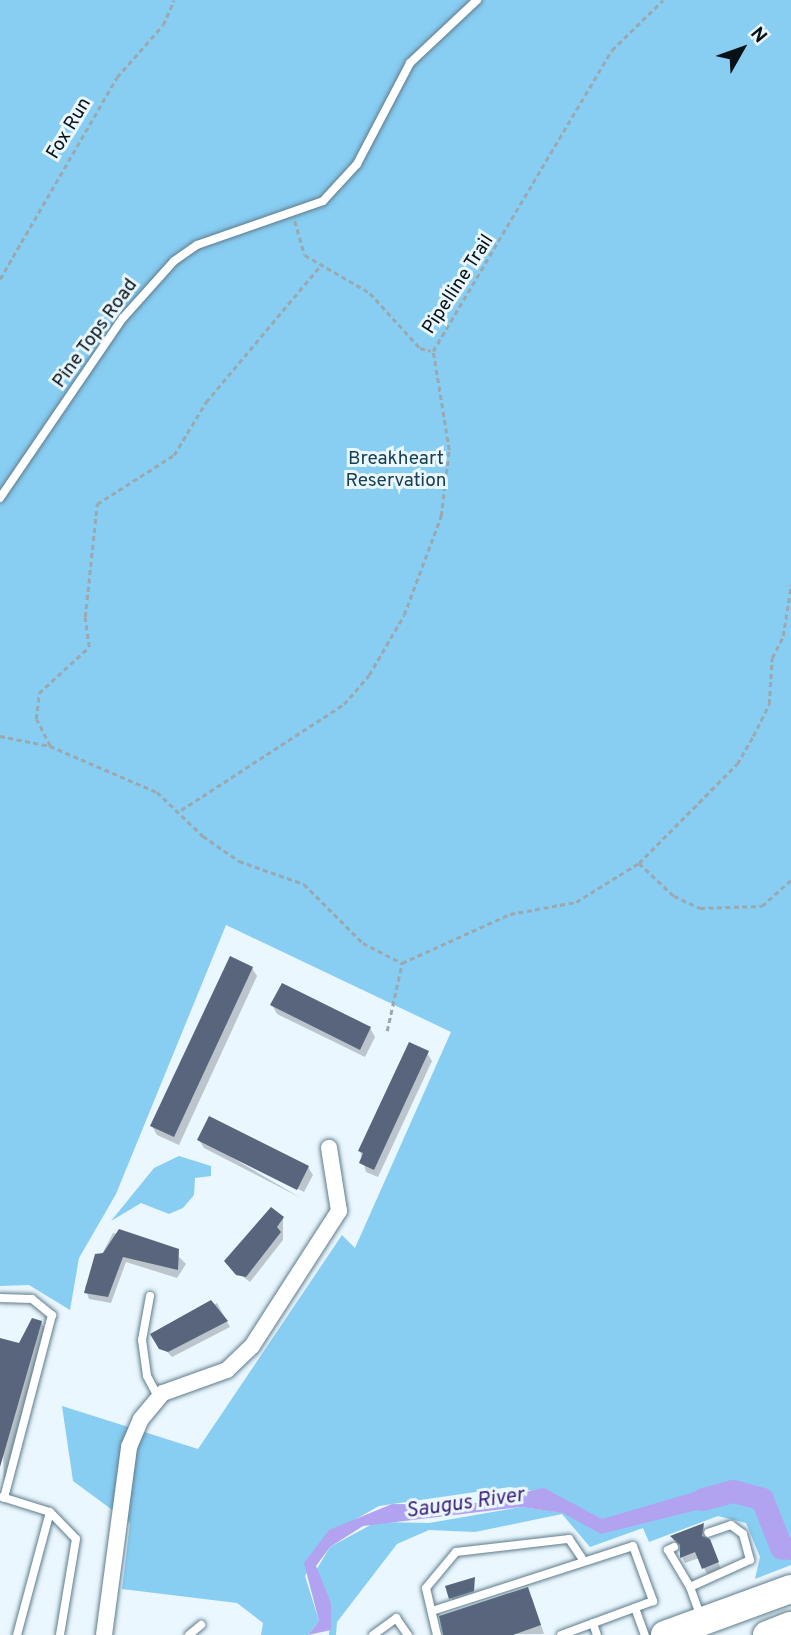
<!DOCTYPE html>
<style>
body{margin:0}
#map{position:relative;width:791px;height:1635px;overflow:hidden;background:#eaf7fe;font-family:Overpass,sans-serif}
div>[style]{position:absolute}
.green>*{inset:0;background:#88cdf2}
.water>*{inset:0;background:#b2a3f1}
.shadow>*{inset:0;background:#0003}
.river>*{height:23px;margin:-11.5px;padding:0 11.5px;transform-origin:11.5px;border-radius:11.5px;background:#b2a3f1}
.building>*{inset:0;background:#58657d}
.path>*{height:2.5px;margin-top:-1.25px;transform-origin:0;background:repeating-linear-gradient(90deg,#9ca8af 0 5px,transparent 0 8.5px)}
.roads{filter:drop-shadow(0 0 2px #5e7b8b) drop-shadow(0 0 2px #5e7b8b)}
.lane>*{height:8px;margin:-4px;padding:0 4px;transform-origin:4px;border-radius:4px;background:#fff}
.street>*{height:16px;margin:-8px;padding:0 8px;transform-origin:8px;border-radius:8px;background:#fff}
.highway>*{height:28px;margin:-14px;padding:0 14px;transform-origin:14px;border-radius:14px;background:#fff}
span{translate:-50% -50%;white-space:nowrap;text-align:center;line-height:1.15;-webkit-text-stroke:6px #eaf7fe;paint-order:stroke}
.street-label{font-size:19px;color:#071218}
.park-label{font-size:19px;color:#184054}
.water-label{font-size:21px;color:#3c1f77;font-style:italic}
.north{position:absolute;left:707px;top:14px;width:70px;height:70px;-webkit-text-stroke:5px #eaf7fe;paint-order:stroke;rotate:50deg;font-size:19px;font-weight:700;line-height:28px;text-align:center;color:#071218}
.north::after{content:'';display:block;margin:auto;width:24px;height:32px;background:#071218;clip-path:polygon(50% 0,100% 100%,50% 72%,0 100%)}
</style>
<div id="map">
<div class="green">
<i style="clip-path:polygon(0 0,791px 0,791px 1565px,755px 1579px,760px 1557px,746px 1523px,718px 1516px,649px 1542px,643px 1528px,590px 1547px,562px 1514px,475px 1532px,429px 1530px,397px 1544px,337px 1622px,336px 1635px,329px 1635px,331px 1603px,315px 1572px,330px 1547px,376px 1522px,429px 1523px,521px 1507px,559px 1512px,544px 1493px,510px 1487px,379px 1506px,331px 1533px,305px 1576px,319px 1621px,308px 1635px,261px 1635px,263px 1623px,237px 1603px,122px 1589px,130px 1523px,73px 1481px,62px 1406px,198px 1449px,342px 1235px,355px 1248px,451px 1032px,226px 925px,116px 1194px,79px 1258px,70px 1310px,29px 1285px,0 1286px)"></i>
<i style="clip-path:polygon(179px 1156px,211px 1166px,211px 1176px,195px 1178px,194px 1195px,183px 1208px,169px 1214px,141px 1203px,111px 1221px,154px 1168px)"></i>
</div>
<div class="water">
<i style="clip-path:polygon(544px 1488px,602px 1519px,708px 1488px,733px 1493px,701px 1509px,601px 1534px,563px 1513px,521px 1507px,363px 1526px,330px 1547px,316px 1566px,331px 1603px,331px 1630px,308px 1635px,319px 1621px,304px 1563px,329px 1530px,392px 1504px,466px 1505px)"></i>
</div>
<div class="shadow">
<i style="clip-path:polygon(252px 968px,257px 976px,179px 1145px,157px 1135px,152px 1126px)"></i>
<i style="clip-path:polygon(272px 1005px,370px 1028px,375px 1037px,365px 1057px,277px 1014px)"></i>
<i style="clip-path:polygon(427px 1053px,432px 1061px,378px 1177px,366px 1172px,360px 1151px)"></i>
<i style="clip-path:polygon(199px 1140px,308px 1167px,313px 1175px,304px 1192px,204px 1141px,301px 1198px,204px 1148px)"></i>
<i style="clip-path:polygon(283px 1218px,283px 1240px,250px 1282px,230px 1267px)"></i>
<i style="clip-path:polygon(113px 1233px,169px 1247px,186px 1264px,177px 1278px,126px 1262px,111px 1303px,89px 1299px,85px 1287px)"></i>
<i style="clip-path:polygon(217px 1303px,230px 1327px,172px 1357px,152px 1336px)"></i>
<i style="clip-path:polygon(41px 1322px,45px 1329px,4px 1484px,0 1340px,20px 1345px)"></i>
<i style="clip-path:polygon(703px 1525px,721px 1569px,707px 1574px,699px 1558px,685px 1563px,672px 1537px)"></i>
<i style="clip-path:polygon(474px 1579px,474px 1592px,453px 1601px,451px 1598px)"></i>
<i style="clip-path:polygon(532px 1598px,544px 1634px,446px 1635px)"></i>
</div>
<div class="river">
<i style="left:703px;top:1499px;width:31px;rotate:-15deg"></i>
<i style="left:733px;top:1491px;width:30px;rotate:15deg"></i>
<i style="left:762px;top:1499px;width:52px;rotate:68.4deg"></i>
<i style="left:781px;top:1547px;width:10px;rotate:6deg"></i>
</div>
<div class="building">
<i style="clip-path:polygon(230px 956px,253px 967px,174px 1137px,150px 1126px)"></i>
<i style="clip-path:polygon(282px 983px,371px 1027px,360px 1050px,270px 1005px)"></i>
<i style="clip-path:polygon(409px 1042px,429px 1051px,374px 1170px,359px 1163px,363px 1153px,358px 1151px)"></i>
<i style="clip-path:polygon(209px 1116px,309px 1166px,297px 1190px,197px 1140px)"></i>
<i style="clip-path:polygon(271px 1207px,284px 1217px,277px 1227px,281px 1232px,246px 1277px,236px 1275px,224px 1261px)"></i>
<i style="clip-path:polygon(119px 1229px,179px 1249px,178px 1270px,123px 1257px,108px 1297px,84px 1293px,95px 1254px,103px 1253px)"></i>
<i style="clip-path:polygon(211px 1300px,228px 1321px,168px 1352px,159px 1349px,150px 1334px)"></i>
<i style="clip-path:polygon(32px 1318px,42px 1321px,0 1467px,0 1338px,19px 1343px)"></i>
<i style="clip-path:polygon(704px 1523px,702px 1536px,710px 1539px,719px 1562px,702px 1569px,695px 1552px,680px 1558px,680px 1545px,670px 1536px)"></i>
<i style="clip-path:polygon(475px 1577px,474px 1591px,449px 1599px,445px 1586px)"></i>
<i style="clip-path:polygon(528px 1587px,541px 1625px,513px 1635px,443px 1635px,439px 1616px)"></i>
</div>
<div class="path">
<i style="left:295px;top:221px;width:35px;rotate:74deg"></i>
<i style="left:305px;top:255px;width:75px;rotate:30.3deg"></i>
<i style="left:370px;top:293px;width:74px;rotate:47.7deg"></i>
<i style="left:420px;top:348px;width:11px;rotate:15deg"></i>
<i style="left:0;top:279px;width:233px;rotate:-59.9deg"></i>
<i style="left:117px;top:77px;width:69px;rotate:-48.5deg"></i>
<i style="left:163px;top:25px;width:27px;rotate:-66deg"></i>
<i style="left:0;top:736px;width:51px;rotate:11.3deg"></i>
<i style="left:50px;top:746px;width:116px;rotate:23.3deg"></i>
<i style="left:157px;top:792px;width:64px;rotate:43.7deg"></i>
<i style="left:203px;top:836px;width:44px;rotate:34.8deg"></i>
<i style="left:239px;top:861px;width:69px;rotate:19.5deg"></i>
<i style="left:304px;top:884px;width:83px;rotate:45deg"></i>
<i style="left:363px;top:943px;width:44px;rotate:27.1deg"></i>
<i style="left:402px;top:963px;width:119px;rotate:-24.4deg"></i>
<i style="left:510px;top:914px;width:67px;rotate:-10.3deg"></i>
<i style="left:576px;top:902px;width:74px;rotate:-31.8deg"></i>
<i style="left:639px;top:863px;width:139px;rotate:-45.3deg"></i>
<i style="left:737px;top:764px;width:32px;rotate:-60deg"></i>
<i style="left:753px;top:736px;width:36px;rotate:-63deg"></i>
<i style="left:769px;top:704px;width:46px;rotate:-86.3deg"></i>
<i style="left:772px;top:658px;width:25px;rotate:-63deg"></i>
<i style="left:783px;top:636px;width:52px;rotate:-81.1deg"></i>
<i style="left:50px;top:746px;width:30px;rotate:-117deg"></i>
<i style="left:36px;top:719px;width:26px;rotate:-83deg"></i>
<i style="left:39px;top:693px;width:68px;rotate:-42.6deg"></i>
<i style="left:89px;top:647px;width:30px;rotate:-98deg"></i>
<i style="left:85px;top:617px;width:114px;rotate:-83.9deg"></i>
<i style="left:97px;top:504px;width:91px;rotate:-32.5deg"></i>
<i style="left:174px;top:455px;width:62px;rotate:-58.9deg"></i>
<i style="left:206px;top:402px;width:180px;rotate:-50deg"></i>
<i style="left:181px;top:810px;width:194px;rotate:-33deg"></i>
<i style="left:344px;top:704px;width:38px;rotate:-49deg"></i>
<i style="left:369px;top:675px;width:69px;rotate:-59.7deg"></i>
<i style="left:404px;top:615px;width:106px;rotate:-69.5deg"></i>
<i style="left:441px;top:516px;width:66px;rotate:-83.1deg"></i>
<i style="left:449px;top:450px;width:100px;rotate:-99.2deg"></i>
<i style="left:433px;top:351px;width:350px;rotate:-59.3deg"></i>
<i style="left:612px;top:50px;width:71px;rotate:-44.4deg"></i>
<i style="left:639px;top:863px;width:48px;rotate:43.3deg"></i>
<i style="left:674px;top:896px;width:29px;rotate:25deg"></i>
<i style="left:700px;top:908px;width:62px;rotate:-1.8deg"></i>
<i style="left:762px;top:906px;width:39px;rotate:-42deg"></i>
<i style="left:387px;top:1031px;width:70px;rotate:-77.6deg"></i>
</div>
<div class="roads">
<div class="lane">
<i style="left:0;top:498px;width:218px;rotate:-55.7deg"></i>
<i style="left:123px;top:318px;width:76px;rotate:-48.2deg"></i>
<i style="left:174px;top:261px;width:28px;rotate:-35deg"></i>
<i style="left:197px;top:245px;width:133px;rotate:-19.2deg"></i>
<i style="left:323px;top:201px;width:50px;rotate:-47.4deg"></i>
<i style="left:357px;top:164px;width:114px;rotate:-62.3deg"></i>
<i style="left:410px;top:63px;width:92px;rotate:-43.2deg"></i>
<i style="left:150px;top:1296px;width:45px;rotate:100.3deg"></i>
<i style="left:142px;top:1340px;width:36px;rotate:82deg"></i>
<i style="left:147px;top:1376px;width:24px;rotate:62deg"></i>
<i style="left:0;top:1298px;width:32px;rotate:2deg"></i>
<i style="left:32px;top:1299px;width:26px;rotate:39deg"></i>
<i style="left:52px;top:1315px;width:189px;rotate:104.7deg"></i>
<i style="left:2px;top:1497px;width:50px;rotate:17.4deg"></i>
<i style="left:50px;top:1512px;width:37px;rotate:46deg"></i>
<i style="left:76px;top:1539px;width:97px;rotate:99.5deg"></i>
<i style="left:674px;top:1547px;width:7px;rotate:153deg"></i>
<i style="left:668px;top:1550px;width:43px;rotate:59.3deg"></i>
<i style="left:690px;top:1587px;width:66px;rotate:-24.2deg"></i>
<i style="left:750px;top:1560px;width:27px;rotate:-105deg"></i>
<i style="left:743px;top:1534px;width:15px;rotate:-143deg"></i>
<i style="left:731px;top:1525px;width:24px;rotate:161deg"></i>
<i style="left:690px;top:1587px;width:30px;rotate:70deg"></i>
<i style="left:635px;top:1608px;width:29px;rotate:70deg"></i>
<i style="left:432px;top:1611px;width:211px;rotate:-17.9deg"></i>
<i style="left:633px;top:1546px;width:59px;rotate:70deg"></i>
<i style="left:653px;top:1601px;width:98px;rotate:159.7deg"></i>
<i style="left:593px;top:1623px;width:13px;rotate:72deg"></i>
<i style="left:17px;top:1635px;width:127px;rotate:-75deg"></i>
<i style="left:189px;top:1635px;width:16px;rotate:-40deg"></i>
<i style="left:373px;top:1635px;width:29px;rotate:-36deg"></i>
<i style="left:396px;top:1618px;width:21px;rotate:55deg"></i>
<i style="left:437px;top:1635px;width:48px;rotate:-103.2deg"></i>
<i style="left:426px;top:1588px;width:47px;rotate:-50.2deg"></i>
<i style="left:456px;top:1552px;width:114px;rotate:-6.6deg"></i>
<i style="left:569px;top:1539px;width:23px;rotate:56deg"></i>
</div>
<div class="street">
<i style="left:104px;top:1635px;width:190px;rotate:-82.4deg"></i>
<i style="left:129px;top:1447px;width:30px;rotate:-67deg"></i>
<i style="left:141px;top:1419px;width:34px;rotate:-50deg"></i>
<i style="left:163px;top:1393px;width:68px;rotate:-19.8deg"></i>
<i style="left:227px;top:1370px;width:35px;rotate:-44deg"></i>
<i style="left:252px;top:1346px;width:161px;rotate:-57.2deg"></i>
<i style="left:339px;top:1211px;width:64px;rotate:-99deg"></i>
</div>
<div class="highway">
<i style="left:665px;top:1635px;width:134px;rotate:-20.1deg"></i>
<i style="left:767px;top:1635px;width:26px;rotate:-21deg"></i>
</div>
</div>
<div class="street-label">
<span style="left:70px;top:129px;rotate:-59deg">Fox Run</span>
<span style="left:459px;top:285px;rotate:-57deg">Pipelline Trail</span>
<span style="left:96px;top:334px;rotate:-54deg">Pine Tops Road</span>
</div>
<div class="park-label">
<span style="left:396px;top:471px">Breakheart<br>Reservation</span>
</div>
<div class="water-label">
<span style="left:465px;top:1504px;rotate:-8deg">Saugus River</span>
</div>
<div class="north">N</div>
</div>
